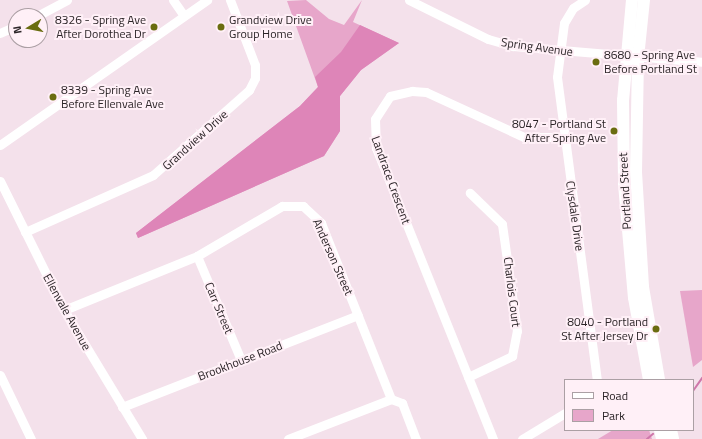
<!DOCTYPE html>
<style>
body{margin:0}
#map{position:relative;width:702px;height:439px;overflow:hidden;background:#f4e1eb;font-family:"Titillium Web",sans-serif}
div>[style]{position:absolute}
.green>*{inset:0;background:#e7a6ca}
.forest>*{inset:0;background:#de85b8}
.stream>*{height:2px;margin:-1px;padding:0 1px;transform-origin:1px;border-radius:1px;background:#cf77aa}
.minor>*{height:9px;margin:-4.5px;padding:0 4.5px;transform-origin:4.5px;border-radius:4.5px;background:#fff}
.major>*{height:12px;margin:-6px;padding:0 6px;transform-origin:6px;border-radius:6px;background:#fff}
.dots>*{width:11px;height:11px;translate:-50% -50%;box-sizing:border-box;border:2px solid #fff0f7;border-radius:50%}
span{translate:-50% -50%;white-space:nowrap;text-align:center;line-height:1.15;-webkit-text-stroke:4px #fff0f7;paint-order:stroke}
.poi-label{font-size:12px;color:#2c2528}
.right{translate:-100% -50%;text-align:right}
.left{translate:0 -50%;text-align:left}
.street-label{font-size:12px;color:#2c2528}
.legend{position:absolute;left:564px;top:379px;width:130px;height:52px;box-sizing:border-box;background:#fff0f7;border:1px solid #ab9fa4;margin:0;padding:5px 7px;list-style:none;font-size:12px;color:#2c2528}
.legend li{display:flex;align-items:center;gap:8px;height:20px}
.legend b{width:20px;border:1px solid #ab9fa4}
.north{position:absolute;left:8px;top:8px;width:40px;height:40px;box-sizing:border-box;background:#fff0f7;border:1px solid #ab9fa4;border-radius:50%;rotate:260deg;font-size:11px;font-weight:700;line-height:16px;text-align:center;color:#2c2528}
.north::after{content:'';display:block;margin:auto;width:14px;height:18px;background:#6a6d10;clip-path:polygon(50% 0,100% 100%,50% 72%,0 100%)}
</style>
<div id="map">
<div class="green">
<i style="clip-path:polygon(306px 0,329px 19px,344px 25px,362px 0,353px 22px,399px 43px,361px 70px,340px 96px,340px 131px,324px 156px,138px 238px,136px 233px,300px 106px,318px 87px,287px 1px)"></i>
<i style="clip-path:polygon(702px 290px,702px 360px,693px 367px,680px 291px)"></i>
<i style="clip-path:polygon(613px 430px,649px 430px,652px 439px,598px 439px)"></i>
</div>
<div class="forest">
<i style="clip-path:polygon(360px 25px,399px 43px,361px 70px,340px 96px,340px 131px,324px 156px,138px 238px,136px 233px,300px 106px,318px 87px,315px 77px,341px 52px)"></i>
</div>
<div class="stream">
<i style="left:693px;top:391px;width:16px;rotate:-55deg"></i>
<i style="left:647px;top:439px;width:8px;rotate:-40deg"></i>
</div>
<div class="minor">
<i style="left:173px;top:0;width:19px;rotate:55deg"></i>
<i style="left:409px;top:0;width:88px;rotate:26.3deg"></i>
<i style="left:488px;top:39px;width:26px;rotate:16deg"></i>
<i style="left:513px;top:46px;width:190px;rotate:4.8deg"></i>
<i style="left:585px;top:0;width:14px;rotate:146deg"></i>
<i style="left:573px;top:8px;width:17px;rotate:121deg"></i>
<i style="left:564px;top:23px;width:54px;rotate:97.4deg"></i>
<i style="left:557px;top:77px;width:306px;rotate:82.5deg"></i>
<i style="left:37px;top:16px;width:34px;rotate:-28deg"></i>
<i style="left:0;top:33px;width:17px;rotate:-24deg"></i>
<i style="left:0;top:145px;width:253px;rotate:-35deg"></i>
<i style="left:0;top:181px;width:144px;rotate:63.6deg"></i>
<i style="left:64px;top:310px;width:151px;rotate:58.8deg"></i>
<i style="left:25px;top:232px;width:140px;rotate:-24deg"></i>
<i style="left:153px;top:175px;width:128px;rotate:-41.5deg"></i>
<i style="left:249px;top:90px;width:13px;rotate:-63deg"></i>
<i style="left:255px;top:78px;width:13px;rotate:-90deg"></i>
<i style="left:255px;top:65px;width:70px;rotate:-111deg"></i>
<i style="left:197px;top:256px;width:113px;rotate:67.1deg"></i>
<i style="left:64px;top:310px;width:144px;rotate:-22.1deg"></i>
<i style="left:197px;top:256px;width:99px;rotate:-30.5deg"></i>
<i style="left:282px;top:206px;width:21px"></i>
<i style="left:303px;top:206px;width:25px;rotate:43deg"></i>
<i style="left:321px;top:223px;width:189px;rotate:68.3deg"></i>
<i style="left:391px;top:399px;width:12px;rotate:20deg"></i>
<i style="left:402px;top:403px;width:39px;rotate:69deg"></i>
<i style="left:0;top:375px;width:71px;rotate:64.2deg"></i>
<i style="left:468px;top:377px;width:49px;rotate:-25.5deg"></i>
<i style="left:512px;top:356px;width:25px;rotate:-79deg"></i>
<i style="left:517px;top:331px;width:108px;rotate:-98deg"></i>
<i style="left:502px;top:224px;width:45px;rotate:-135.9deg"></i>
<i style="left:122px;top:407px;width:253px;rotate:-21.3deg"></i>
<i style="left:288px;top:439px;width:110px;rotate:-21.2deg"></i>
<i style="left:493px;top:439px;width:314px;rotate:-111.9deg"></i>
<i style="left:376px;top:148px;width:29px;rotate:-92deg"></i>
<i style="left:375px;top:119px;width:27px;rotate:-57deg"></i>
<i style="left:390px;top:96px;width:23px;rotate:-13deg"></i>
<i style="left:412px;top:91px;width:14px;rotate:4deg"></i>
<i style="left:426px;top:92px;width:108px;rotate:24.7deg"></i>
<i style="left:524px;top:137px;width:40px"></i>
<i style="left:522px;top:439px;width:50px;rotate:-31.2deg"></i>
</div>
<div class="major">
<i style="left:632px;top:0;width:100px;rotate:95.1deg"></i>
<i style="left:623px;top:100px;width:84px;rotate:89.3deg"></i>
<i style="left:624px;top:184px;width:114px;rotate:85deg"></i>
<i style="left:634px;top:298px;width:83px;rotate:79.6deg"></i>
<i style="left:644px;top:0;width:58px;rotate:95.9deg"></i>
<i style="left:638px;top:58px;width:114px;rotate:91deg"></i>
<i style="left:636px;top:172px;width:115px;rotate:86.5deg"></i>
<i style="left:643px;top:287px;width:94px;rotate:80.2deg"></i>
<i style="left:660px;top:430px;width:9px;rotate:77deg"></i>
<i style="left:671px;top:430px;width:9px;rotate:77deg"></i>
</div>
<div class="dots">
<i style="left:154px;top:27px;background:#6a6d10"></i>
<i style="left:221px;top:27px;background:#6a6d10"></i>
<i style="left:596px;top:62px;background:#6a6d10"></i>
<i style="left:53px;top:97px;background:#6a6d10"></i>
<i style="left:614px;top:131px;background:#6a6d10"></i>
<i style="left:656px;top:329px;background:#6a6d10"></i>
</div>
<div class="poi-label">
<span class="right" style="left:146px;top:27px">8326 - Spring Ave<br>After Dorothea Dr</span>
<span class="left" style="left:229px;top:27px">Grandview Drive<br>Group Home</span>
<span class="left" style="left:604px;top:62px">8680 - Spring Ave<br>Before Portland St</span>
<span class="left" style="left:61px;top:97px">8339 - Spring Ave<br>Before Ellenvale Ave</span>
<span class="right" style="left:606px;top:131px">8047 - Portland St<br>After Spring Ave</span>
<span class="right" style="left:648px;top:329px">8040 - Portland<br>St After Jersey Dr</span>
</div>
<div class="street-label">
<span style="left:537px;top:47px;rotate:8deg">Spring Avenue</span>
<span style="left:195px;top:140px;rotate:-42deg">Grandview Drive</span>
<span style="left:391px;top:180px;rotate:70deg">Landrace Crescent</span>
<span style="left:625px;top:191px;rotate:-93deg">Portland Street</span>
<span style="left:575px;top:216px;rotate:82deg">Clysdale Drive</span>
<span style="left:333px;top:257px;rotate:66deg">Anderson Street</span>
<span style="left:512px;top:292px;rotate:83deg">Charlois Court</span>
<span style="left:219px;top:308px;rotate:67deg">Carr Street</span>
<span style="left:67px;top:312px;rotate:61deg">Ellenvale Avenue</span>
<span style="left:240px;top:361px;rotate:-21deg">Brookhouse Road</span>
</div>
<ul class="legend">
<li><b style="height:5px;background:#fff"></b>Road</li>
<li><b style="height:11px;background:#e7a6ca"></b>Park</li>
</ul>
<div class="north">N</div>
</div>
